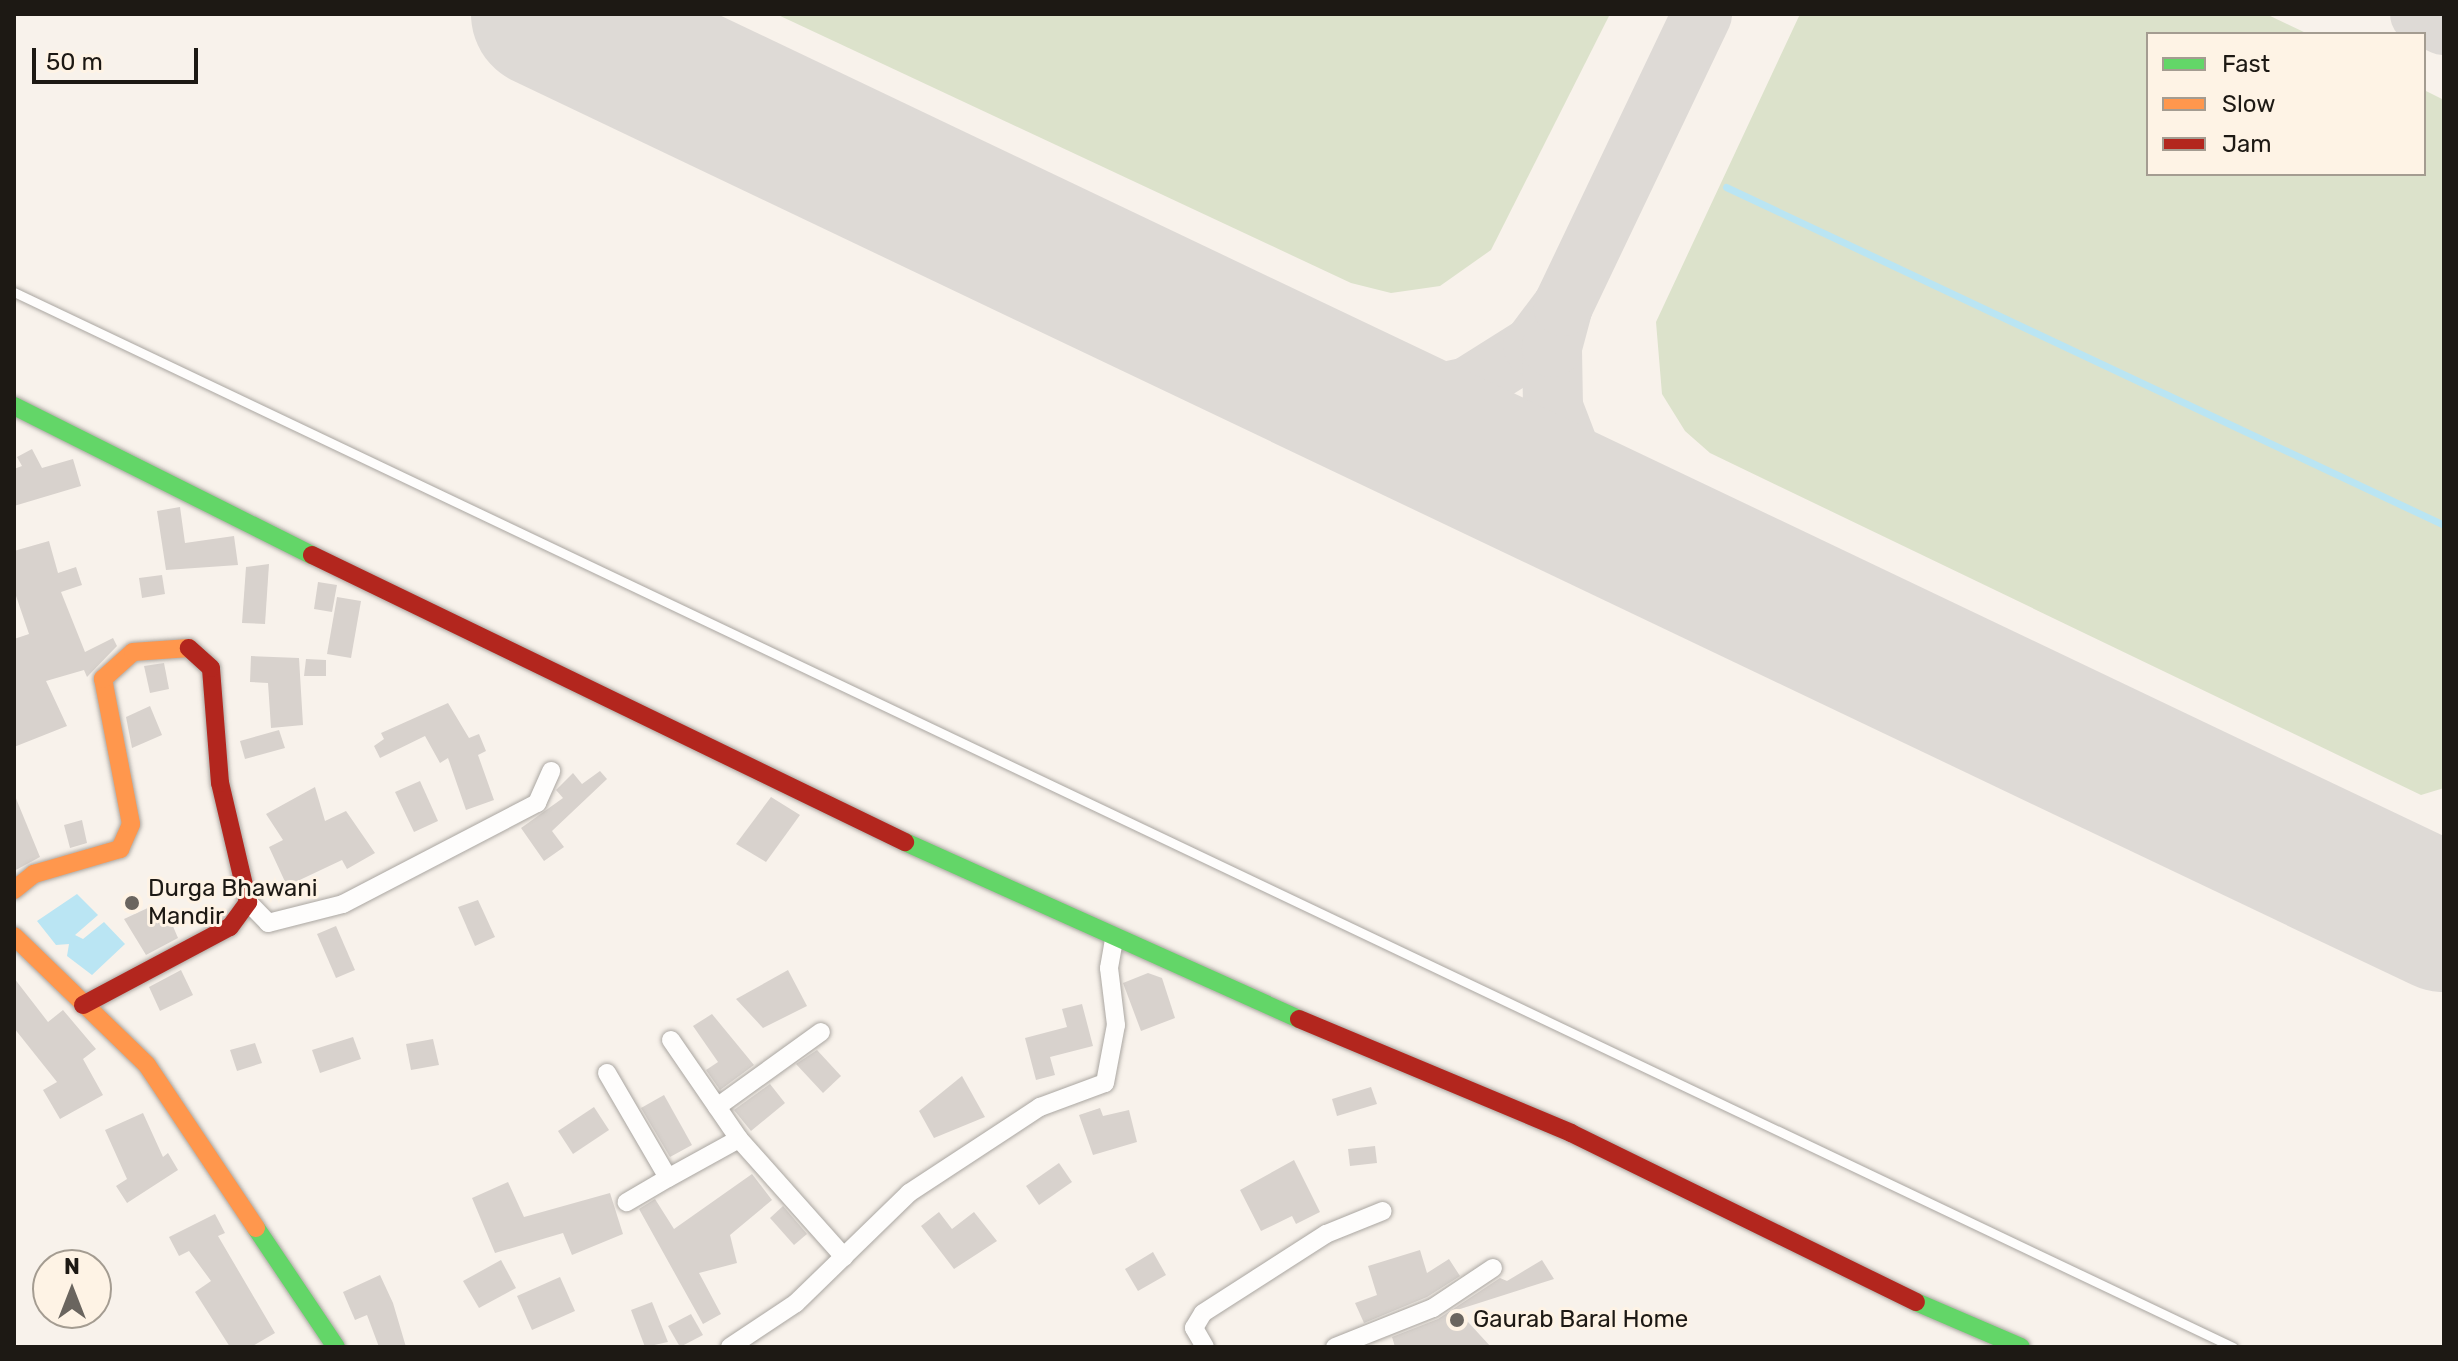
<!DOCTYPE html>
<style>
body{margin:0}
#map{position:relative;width:2458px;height:1361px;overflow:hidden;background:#f8f2eb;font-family:Rubik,sans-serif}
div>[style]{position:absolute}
.green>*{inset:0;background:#dce2cb}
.water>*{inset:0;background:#bae5f3}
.stream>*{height:7px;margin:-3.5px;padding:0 3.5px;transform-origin:3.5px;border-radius:3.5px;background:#bae5f3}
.taxiway>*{height:60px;margin:-30px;padding:0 30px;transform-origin:30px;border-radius:30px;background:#dedad6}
.runway>*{height:148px;margin:-74px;padding:0 74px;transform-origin:74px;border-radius:74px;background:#dedad6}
.building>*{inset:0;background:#d8d2cd}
.roads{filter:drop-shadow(0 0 2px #aaa6a1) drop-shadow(0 0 2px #aaa6a1)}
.lane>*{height:9px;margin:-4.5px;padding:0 4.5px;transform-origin:4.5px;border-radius:4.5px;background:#fefdfc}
.street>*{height:18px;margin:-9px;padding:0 9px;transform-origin:9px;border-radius:9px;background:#fefdfc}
.fast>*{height:18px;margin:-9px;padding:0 9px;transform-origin:9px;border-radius:9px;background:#63d668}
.slow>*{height:18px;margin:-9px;padding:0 9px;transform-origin:9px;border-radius:9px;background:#ff974d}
.jam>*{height:18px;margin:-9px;padding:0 9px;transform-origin:9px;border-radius:9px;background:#b3261e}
.dots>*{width:22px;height:22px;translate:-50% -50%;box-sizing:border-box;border:4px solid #fef3e5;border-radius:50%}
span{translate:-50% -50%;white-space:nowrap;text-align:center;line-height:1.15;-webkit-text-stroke:6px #fef3e5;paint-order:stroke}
.poi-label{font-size:24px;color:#1d1914}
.left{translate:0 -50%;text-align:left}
.frame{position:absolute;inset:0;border:16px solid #1d1914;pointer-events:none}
.legend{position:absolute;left:2146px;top:32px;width:280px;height:144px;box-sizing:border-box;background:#fef3e5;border:2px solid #a49c91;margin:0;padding:10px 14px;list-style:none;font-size:24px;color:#1d1914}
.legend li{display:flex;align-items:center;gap:16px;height:40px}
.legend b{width:40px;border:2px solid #a49c91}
.north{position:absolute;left:32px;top:1249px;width:80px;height:80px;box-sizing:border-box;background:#fef3e5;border:2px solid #a49c91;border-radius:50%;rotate:0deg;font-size:22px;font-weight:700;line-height:32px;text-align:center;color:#1d1914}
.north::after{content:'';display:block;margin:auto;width:28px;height:36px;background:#6a655f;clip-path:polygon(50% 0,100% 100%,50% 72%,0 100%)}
.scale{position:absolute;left:32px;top:48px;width:166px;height:36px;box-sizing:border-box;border:4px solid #1d1914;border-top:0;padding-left:10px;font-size:24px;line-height:28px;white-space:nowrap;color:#1d1914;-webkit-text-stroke:6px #fef3e5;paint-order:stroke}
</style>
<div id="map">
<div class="green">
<i style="clip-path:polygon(776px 14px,1610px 14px,1491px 250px,1440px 286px,1391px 293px,1351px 283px)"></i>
<i style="clip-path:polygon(1800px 14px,2266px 14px,2308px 34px,2148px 34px,2148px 174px,2424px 174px,2424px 90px,2444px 100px,2444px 788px,2421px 795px,1710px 453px,1685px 431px,1662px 394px,1656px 322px)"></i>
</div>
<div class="water">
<i style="clip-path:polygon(77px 894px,98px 915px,75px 935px,83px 939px,104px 922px,125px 944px,92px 975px,67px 956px,69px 944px,56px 945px,37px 921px)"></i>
</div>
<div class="stream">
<i style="left:1726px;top:187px;width:794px;rotate:25.21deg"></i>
</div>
<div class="taxiway">
<i style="left:2420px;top:14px;width:26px;rotate:25deg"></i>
<i style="left:1323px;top:385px;width:85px;rotate:10.1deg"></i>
<i style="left:1407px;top:400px;width:62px;rotate:-12deg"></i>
<i style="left:1468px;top:387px;width:77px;rotate:-32.2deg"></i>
<i style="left:1533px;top:346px;width:50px;rotate:-53.1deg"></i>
<i style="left:1646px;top:538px;width:100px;rotate:-134.6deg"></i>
<i style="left:1576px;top:467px;width:64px;rotate:-111deg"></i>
<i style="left:1553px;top:407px;width:60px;rotate:-91deg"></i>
<i style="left:1552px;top:347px;width:42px;rotate:-75deg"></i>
<i style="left:1563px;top:306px;width:323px;rotate:-64.5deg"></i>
<i style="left:2350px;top:873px;width:55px;rotate:14.8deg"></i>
<i style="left:2403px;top:887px;width:42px;rotate:-9.7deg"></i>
</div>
<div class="runway">
<i style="left:545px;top:14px;width:2103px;rotate:25.46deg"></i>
</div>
<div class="building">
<i style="clip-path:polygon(32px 449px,42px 468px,73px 459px,81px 486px,14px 506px,14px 469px,22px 466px,17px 457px)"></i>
<i style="clip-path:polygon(180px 507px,185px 543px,234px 536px,238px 565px,166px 570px,157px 511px)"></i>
<i style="clip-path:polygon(49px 541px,58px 573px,76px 567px,82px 585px,61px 592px,85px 652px,113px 638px,117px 646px,87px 677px,84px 670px,46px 681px,67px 726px,14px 747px,14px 639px,29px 634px,14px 590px,14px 551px)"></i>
<i style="clip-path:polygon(269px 564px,265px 624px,242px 623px,246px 567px)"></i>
<i style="clip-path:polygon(162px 575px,165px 594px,142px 598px,139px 578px)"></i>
<i style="clip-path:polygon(318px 582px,337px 585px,332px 612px,314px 609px)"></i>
<i style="clip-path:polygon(337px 597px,361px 601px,351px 658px,327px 654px)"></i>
<i style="clip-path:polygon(251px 656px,299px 658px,303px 725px,271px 728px,268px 683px,250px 682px)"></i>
<i style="clip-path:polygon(306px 659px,326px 660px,326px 676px,304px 676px)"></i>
<i style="clip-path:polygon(164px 663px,169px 689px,150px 693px,144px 666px)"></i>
<i style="clip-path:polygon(448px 703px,469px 738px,479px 734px,486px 751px,478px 755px,494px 800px,466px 810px,448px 758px,440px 763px,425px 736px,380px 758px,374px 746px,384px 739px,381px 733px)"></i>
<i style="clip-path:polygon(150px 706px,162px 735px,132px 748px,126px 717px)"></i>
<i style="clip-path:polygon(279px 730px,285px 748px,245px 759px,240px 741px)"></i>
<i style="clip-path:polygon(600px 771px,607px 779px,552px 831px,564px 847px,544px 861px,521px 828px,563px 798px,556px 790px,573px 773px,582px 784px)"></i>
<i style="clip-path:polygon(420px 781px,438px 821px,414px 832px,395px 792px)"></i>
<i style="clip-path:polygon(315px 787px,325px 821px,346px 811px,375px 853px,347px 869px,342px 860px,287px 886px,269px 847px,283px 840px,266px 814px)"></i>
<i style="clip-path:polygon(15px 796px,40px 857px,14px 871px,14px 796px)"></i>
<i style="clip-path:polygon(771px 797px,800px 815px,766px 862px,736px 844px)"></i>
<i style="clip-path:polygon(82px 820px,87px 843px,70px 848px,64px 825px)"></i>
<i style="clip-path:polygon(478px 900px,495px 937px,475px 946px,458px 907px)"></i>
<i style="clip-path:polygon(152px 906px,163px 927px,172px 924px,178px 938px,146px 955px,124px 919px)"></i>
<i style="clip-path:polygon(336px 926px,355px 970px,336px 978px,317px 934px)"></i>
<i style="clip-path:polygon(181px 970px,193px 995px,160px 1011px,149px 987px)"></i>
<i style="clip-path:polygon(788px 970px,807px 1006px,763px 1028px,736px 999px)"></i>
<i style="clip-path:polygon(1148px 973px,1162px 978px,1175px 1018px,1141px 1031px,1123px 983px)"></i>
<i style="clip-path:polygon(14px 978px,48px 1022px,63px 1010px,96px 1049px,83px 1059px,103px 1095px,60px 1119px,43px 1090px,57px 1082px,14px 1028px)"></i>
<i style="clip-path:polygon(1082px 1004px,1093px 1046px,1050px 1057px,1055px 1075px,1036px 1080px,1025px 1038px,1067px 1027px,1062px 1009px)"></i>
<i style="clip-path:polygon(712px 1014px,754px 1065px,720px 1090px,706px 1070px,718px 1062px,693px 1026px)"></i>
<i style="clip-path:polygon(353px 1037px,361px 1059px,320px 1073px,312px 1050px)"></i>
<i style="clip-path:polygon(433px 1039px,439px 1065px,411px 1070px,406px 1044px)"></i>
<i style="clip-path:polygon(255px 1043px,262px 1063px,237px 1071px,230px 1050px)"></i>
<i style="clip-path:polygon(817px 1050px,841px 1076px,823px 1093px,796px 1064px)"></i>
<i style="clip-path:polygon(962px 1076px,985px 1117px,934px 1138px,919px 1111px)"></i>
<i style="clip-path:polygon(770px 1084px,785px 1103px,751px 1131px,734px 1110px)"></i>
<i style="clip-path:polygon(1371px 1087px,1377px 1104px,1337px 1116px,1332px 1099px)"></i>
<i style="clip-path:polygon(664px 1095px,692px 1145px,670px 1157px,641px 1108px)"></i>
<i style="clip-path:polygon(594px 1107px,609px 1130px,573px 1154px,558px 1131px)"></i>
<i style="clip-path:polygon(1100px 1108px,1103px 1116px,1129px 1110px,1137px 1142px,1093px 1155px,1079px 1115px)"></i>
<i style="clip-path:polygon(143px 1113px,163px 1157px,168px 1153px,178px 1170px,127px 1203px,116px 1186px,127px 1179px,105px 1130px)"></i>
<i style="clip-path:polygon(1375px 1146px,1377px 1163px,1350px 1166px,1348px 1149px)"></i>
<i style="clip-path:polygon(1294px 1160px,1320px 1212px,1296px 1224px,1292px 1216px,1261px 1231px,1240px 1190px)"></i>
<i style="clip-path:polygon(1059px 1163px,1072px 1182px,1039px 1205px,1026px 1186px)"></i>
<i style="clip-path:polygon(752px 1174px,772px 1200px,730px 1235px,737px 1263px,699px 1273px,721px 1314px,703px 1324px,639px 1209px,655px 1199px,674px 1229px)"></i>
<i style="clip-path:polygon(508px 1182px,524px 1217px,610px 1193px,623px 1234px,572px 1255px,563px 1233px,495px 1253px,472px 1198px)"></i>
<i style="clip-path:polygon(783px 1206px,807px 1234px,794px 1245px,770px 1218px)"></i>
<i style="clip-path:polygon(939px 1212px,952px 1229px,974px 1212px,997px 1241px,954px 1269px,921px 1226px)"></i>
<i style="clip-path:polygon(215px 1214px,225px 1233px,218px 1236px,275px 1333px,251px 1347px,230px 1347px,195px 1292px,211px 1281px,189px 1251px,179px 1256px,169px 1237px)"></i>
<i style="clip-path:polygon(1420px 1250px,1427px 1273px,1449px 1259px,1460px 1276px,1427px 1297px,1364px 1323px,1355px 1303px,1377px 1295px,1368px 1266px)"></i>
<i style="clip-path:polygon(1153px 1252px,1166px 1275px,1138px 1291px,1125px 1269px)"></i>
<i style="clip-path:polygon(501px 1260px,516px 1288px,479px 1308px,463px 1281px)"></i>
<i style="clip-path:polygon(1542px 1260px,1554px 1279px,1457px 1310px,1491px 1347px,1395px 1347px,1392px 1337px,1438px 1319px,1500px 1278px,1507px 1281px)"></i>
<i style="clip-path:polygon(380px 1275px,393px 1303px,406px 1347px,379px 1347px,367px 1315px,355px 1320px,343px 1292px)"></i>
<i style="clip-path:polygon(560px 1277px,575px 1311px,532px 1330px,517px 1296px)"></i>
<i style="clip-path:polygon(652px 1302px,668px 1342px,645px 1347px,631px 1310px)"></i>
<i style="clip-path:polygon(691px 1314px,703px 1335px,680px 1347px,668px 1326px)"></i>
</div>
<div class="roads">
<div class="lane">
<i style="left:14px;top:292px;width:2457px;rotate:25.43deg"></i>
</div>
<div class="street">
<i style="left:248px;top:902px;width:29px;rotate:46deg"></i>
<i style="left:268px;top:923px;width:77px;rotate:-14.2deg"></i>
<i style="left:343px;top:904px;width:219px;rotate:-27.5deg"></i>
<i style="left:537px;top:803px;width:35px;rotate:-66deg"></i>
<i style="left:671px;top:1040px;width:120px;rotate:55.5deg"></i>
<i style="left:739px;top:1139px;width:158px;rotate:48.3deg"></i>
<i style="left:607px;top:1073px;width:121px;rotate:59.8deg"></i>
<i style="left:668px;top:1178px;width:48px;rotate:149.7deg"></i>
<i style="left:717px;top:1107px;width:128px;rotate:-35.8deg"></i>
<i style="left:668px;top:1178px;width:81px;rotate:-28.8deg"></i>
<i style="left:730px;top:1347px;width:79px;rotate:-33.7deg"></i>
<i style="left:796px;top:1303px;width:158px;rotate:-44.2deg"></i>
<i style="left:909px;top:1193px;width:157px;rotate:-33.3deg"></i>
<i style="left:1040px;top:1107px;width:69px;rotate:-20.3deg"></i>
<i style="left:1105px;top:1083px;width:59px;rotate:-79.3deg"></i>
<i style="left:1116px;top:1025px;width:57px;rotate:-97deg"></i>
<i style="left:1109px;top:968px;width:27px;rotate:-80deg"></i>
<i style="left:1205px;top:1347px;width:22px;rotate:-120deg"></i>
<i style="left:1194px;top:1328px;width:17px;rotate:-59deg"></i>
<i style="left:1203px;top:1313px;width:146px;rotate:-32.7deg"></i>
<i style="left:1326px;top:1234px;width:61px;rotate:-22deg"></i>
<i style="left:1335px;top:1347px;width:105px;rotate:-21.7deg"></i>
<i style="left:1433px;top:1308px;width:72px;rotate:-33.7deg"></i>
</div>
<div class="fast">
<i style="left:14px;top:406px;width:333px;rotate:26.6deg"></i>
<i style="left:905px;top:842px;width:432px;rotate:24.2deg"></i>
<i style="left:256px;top:1228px;width:143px;rotate:56.1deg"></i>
<i style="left:1916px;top:1302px;width:114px;rotate:23.2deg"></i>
</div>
<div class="slow">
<i style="left:14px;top:890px;width:26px;rotate:-39deg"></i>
<i style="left:34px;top:874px;width:90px;rotate:-16.2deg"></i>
<i style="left:120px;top:849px;width:27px;rotate:-66deg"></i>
<i style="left:131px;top:824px;width:148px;rotate:-100.9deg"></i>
<i style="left:103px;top:679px;width:40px;rotate:-42deg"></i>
<i style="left:133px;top:652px;width:56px;rotate:-4.1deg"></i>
<i style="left:14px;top:936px;width:185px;rotate:44.1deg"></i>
<i style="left:147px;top:1065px;width:196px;rotate:56.2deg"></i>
</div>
<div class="jam">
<i style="left:312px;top:555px;width:659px;rotate:25.83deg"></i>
<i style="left:83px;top:1005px;width:166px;rotate:-28deg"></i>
<i style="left:230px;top:927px;width:31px;rotate:-54deg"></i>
<i style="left:248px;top:902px;width:122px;rotate:-103.2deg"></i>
<i style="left:220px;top:783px;width:115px;rotate:-94.5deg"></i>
<i style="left:211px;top:668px;width:30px;rotate:-138deg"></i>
<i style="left:1299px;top:1019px;width:295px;rotate:22.7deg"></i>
<i style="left:1571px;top:1133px;width:384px;rotate:26.1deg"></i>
</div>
</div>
<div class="dots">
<i style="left:132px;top:903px;background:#6a655f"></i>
<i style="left:1457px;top:1320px;background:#6a655f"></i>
</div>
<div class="poi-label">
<span class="left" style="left:148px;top:903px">Durga Bhawani<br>Mandir</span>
<span class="left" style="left:1473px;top:1320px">Gaurab Baral Home</span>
</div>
<div class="frame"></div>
<ul class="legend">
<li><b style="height:10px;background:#63d668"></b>Fast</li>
<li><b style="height:10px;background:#ff974d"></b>Slow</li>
<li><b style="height:10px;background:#b3261e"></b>Jam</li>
</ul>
<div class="north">N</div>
<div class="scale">50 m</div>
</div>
